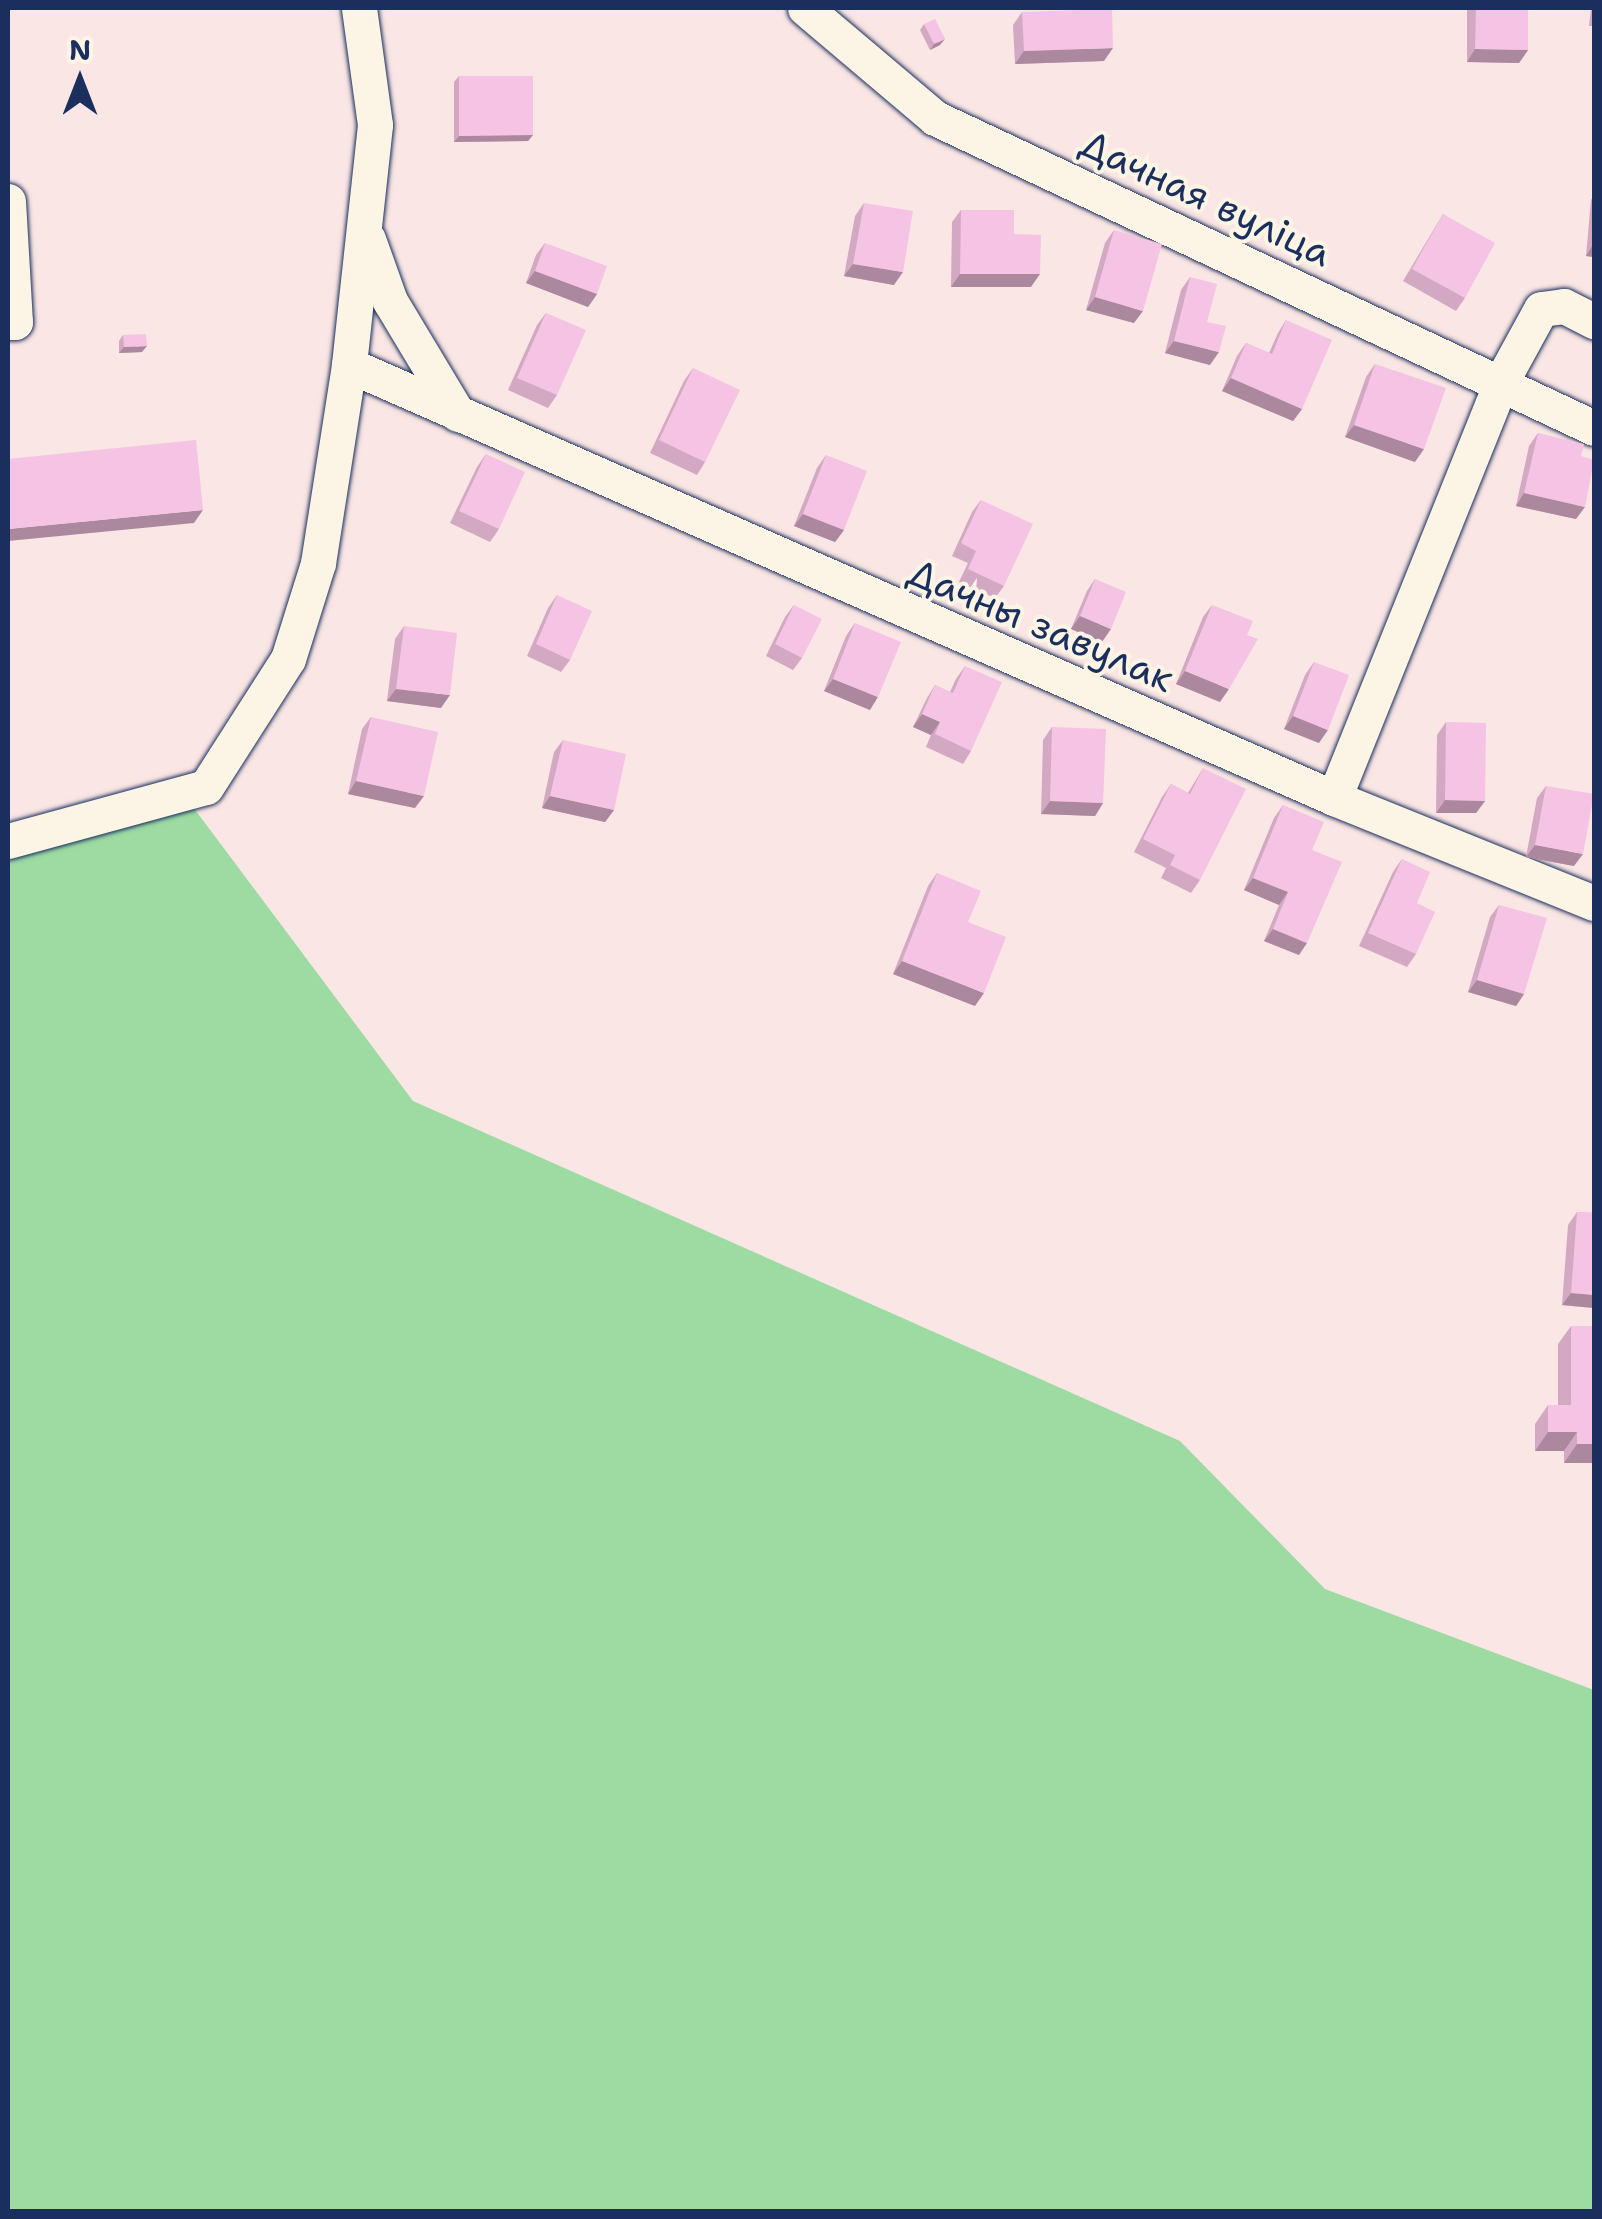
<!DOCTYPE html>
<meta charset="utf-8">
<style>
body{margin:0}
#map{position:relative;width:1602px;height:2219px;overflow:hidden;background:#fae6e4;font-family:"Shantell Sans",sans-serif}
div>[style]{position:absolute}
.green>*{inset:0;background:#9ddba3}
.roads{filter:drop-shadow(0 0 2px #1b2f5e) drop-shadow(0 0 2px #1b2f5e)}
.street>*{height:35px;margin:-17.5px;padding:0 17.5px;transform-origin:17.5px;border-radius:17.5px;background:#fcf5e5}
.wall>*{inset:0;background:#d3a8c3}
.shaded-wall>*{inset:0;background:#ac889f}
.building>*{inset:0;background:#f5c3e3}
span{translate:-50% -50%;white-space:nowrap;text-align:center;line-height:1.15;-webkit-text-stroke:8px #fcf5e5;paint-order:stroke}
.street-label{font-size:38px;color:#1b2f5e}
.frame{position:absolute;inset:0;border:10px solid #1b2f5e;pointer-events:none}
.north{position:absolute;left:30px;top:30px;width:100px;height:100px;-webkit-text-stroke:8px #fcf5e5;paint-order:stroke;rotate:0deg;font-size:28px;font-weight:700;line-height:40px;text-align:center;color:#1b2f5e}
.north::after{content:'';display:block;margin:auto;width:35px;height:45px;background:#1b2f5e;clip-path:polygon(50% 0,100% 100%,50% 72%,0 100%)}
</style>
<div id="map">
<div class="green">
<i style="clip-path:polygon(193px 807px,413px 1101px,1180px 1441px,1325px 1589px,1594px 1690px,1594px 2211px,8px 2212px,8px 856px)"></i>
</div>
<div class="roads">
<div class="street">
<i style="left:359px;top:8px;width:118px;rotate:82.2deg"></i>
<i style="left:375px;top:125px;width:241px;rotate:96.2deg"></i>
<i style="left:349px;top:365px;width:1076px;rotate:23.73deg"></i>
<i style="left:1334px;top:798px;width:280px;rotate:22deg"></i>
<i style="left:805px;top:8px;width:170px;rotate:40.2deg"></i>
<i style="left:935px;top:118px;width:728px;rotate:25.19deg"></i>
<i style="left:8px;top:201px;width:121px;rotate:86.7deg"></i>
<i style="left:15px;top:322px;width:7px;rotate:180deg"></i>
<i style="left:368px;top:239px;width:66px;rotate:70.5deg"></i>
<i style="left:390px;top:301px;width:132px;rotate:59deg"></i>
<i style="left:1334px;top:798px;width:448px;rotate:-68.1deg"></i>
<i style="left:1501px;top:382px;width:83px;rotate:-61.3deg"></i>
<i style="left:1541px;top:309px;width:23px;rotate:-7deg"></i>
<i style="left:1564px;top:306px;width:34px;rotate:27deg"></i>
<i style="left:8px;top:841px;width:205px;rotate:-15.3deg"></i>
<i style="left:206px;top:787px;width:152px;rotate:-57.4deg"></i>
<i style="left:288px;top:659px;width:101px;rotate:-72.6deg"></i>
<i style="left:318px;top:563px;width:200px;rotate:-81.1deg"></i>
</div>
</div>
<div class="wall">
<i style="clip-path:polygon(1467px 8px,1528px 8px,1528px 50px,1519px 63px,1467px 62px)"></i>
<i style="clip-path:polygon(1591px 8px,1594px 8px,1594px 26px,1589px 26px)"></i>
<i style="clip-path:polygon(1022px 12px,1104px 61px,1015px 64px,1013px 25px)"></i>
<i style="clip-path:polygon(924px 24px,940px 45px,930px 50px,920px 30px)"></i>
<i style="clip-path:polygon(459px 76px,533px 135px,528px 141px,454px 142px,454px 82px)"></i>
<i style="clip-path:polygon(1594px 195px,1594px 257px,1586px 256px,1591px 200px)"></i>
<i style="clip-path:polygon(864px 203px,894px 285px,844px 276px,855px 216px)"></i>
<i style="clip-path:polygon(961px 210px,1031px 287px,951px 287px,952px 222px)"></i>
<i style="clip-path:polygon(1443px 214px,1465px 298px,1456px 311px,1403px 281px)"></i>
<i style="clip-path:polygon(1114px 230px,1134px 323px,1086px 310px,1105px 243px)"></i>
<i style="clip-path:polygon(545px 243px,597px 294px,588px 307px,526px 283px,536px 255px)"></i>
<i style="clip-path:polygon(1190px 277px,1207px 322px,1210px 365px,1165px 353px,1181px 290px)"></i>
<i style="clip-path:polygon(546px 313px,557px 395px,548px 408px,508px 390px,537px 325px)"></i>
<i style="clip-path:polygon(1286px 320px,1302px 409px,1293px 421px,1222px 391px,1237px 356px,1246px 343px,1269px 353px,1278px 333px)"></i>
<i style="clip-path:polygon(123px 335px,142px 352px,119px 353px,119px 341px)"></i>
<i style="clip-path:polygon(1375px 364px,1415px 462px,1345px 437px,1366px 377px)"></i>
<i style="clip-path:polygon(693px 368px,705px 462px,697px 475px,650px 453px,684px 381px)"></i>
<i style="clip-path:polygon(1538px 433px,1581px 456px,1576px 519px,1516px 506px,1529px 446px)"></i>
<i style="clip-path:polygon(486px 454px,499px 529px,490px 542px,450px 523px,477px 467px)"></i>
<i style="clip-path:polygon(826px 455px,844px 530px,835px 542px,794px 526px,817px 468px)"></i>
<i style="clip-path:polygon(981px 500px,1004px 586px,995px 598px,959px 582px,968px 563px,952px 556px,972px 512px)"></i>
<i style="clip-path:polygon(1095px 579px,1102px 642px,1071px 629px,1087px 591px)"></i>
<i style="clip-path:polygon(557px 595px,570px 660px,561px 672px,527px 656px,548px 608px)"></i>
<i style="clip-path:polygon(794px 605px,802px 658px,793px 670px,766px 656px,785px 617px)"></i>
<i style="clip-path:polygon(1212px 605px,1220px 702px,1176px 684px,1203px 617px)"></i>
<i style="clip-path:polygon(855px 623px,870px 710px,824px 691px,846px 636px)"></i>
<i style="clip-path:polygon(404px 626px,441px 708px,387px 701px,395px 639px)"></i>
<i style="clip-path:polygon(1314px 662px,1319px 743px,1284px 729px,1305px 675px)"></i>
<i style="clip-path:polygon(965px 666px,971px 751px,963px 764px,926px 747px,931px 735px,913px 727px,927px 698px,935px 685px,950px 692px,956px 679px)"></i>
<i style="clip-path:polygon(371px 717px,415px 808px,348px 794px,362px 729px)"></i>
<i style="clip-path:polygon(1446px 722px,1485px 801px,1476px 813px,1436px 813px,1437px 735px)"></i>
<i style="clip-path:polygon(1052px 727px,1103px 803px,1095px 816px,1041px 814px,1043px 740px)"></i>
<i style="clip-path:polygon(563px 740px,614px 810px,605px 822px,542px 808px,554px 752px)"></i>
<i style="clip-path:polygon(1203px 768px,1200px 880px,1191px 893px,1161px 878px,1166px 868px,1134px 852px,1162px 797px,1171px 784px,1188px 793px)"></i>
<i style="clip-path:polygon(1546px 786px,1574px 866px,1526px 857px,1537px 798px)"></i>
<i style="clip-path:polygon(1283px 805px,1312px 850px,1299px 955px,1264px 941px,1279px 905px,1244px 890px,1274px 818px)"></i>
<i style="clip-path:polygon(1402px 859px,1417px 903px,1416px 954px,1407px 967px,1359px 946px,1393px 872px)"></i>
<i style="clip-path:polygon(937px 873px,968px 922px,975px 1006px,893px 974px,928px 886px)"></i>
<i style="clip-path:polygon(1499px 905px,1524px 994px,1516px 1006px,1468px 992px,1490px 917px)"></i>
<i style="clip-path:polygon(1577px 1212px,1594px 1213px,1594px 1308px,1562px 1305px,1568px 1225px)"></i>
<i style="clip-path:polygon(1571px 1326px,1594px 1463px,1564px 1463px,1564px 1451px,1535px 1451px,1535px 1424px,1548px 1405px,1558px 1405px,1558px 1344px)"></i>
</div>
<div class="shaded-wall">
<i style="clip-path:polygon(945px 39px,940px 45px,930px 50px,934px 44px)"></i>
<i style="clip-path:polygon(1113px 48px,1104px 61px,1015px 64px,1024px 51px)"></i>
<i style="clip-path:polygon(1475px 49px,1528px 50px,1519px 63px,1467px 62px)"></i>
<i style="clip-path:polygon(533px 135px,528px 141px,454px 142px,459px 136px)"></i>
<i style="clip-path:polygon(1594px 243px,1594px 257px,1586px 256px)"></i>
<i style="clip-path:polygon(853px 264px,903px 272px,894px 285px,844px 276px)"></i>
<i style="clip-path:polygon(535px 271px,597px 294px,588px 307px,526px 283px)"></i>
<i style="clip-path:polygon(960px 274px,1040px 274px,1031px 287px,951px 287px)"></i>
<i style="clip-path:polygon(1095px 297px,1143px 311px,1134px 323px,1086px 310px)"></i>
<i style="clip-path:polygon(1174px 341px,1219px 352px,1210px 365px,1165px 353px)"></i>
<i style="clip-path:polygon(147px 346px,142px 352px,119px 353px,124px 347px)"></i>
<i style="clip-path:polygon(1231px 378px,1302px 409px,1293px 421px,1222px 391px)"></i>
<i style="clip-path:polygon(1354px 425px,1424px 449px,1415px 462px,1345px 437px)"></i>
<i style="clip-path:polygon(1524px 493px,1585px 507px,1576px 519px,1516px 506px)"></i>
<i style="clip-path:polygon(203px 510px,194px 523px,8px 541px,8px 529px)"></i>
<i style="clip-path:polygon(803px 514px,844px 530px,835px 542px,794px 526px)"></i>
<i style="clip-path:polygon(1080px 616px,1111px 629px,1102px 642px,1071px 629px)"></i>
<i style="clip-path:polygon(1185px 671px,1229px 689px,1220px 702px,1176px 684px)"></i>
<i style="clip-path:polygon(833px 679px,878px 697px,870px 710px,824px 691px)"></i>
<i style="clip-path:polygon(396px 689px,450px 695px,441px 708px,387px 701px)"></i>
<i style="clip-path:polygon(922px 714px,940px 722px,931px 735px,913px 727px)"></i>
<i style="clip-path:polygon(1293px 716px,1328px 730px,1319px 743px,1284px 729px)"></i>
<i style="clip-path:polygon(356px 781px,424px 796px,415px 808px,348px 794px)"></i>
<i style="clip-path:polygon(550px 796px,614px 810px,605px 822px,542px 808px)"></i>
<i style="clip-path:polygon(1445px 800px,1485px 801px,1476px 813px,1436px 813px)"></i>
<i style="clip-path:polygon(1050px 801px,1103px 803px,1095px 816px,1041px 814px)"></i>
<i style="clip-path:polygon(1535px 845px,1583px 854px,1574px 866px,1526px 857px)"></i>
<i style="clip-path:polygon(1253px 878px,1288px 892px,1279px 905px,1244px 890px)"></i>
<i style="clip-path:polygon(1273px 929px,1307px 943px,1299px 955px,1264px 941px)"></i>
<i style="clip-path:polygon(902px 961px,984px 993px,975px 1006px,893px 974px)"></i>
<i style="clip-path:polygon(1477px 980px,1524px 994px,1516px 1006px,1468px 992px)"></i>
<i style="clip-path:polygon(1571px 1293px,1594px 1295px,1594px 1308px,1562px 1305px)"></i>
<i style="clip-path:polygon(1548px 1432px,1577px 1432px,1564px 1451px,1535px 1451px)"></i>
<i style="clip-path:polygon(1577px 1444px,1594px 1444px,1594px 1463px,1564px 1463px)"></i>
</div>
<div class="building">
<i style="clip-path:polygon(1476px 8px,1528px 8px,1528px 50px,1475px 49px)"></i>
<i style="clip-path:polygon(1112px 9px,1113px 48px,1024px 51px,1022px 12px)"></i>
<i style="clip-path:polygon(935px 19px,945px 39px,934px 44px,924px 24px)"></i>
<i style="clip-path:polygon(459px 76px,533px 76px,533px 135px,459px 136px)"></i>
<i style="clip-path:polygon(864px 203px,913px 211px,903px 272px,853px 264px)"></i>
<i style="clip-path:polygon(961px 210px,1014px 210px,1014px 234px,1041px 235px,1040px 274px,960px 274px)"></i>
<i style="clip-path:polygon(1443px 214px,1495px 243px,1465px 298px,1412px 269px)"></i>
<i style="clip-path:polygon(1114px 230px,1162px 244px,1143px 311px,1095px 297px)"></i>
<i style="clip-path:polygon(545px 243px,607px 266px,597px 294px,535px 271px)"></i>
<i style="clip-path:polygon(1190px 277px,1217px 284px,1207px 322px,1226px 326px,1219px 352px,1174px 341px)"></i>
<i style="clip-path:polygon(546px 313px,586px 330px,557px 395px,517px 378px)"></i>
<i style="clip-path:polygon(1286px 320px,1332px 340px,1302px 409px,1231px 378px,1246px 343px,1272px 354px)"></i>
<i style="clip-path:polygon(146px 334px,147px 346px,124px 347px,123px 335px)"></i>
<i style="clip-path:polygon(1375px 364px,1446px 388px,1424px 449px,1354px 425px)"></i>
<i style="clip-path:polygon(693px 368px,740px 390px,705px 462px,659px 440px)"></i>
<i style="clip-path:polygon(1538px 433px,1584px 444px,1581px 456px,1594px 460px,1585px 507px,1524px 493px)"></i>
<i style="clip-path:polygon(196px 440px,203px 510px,8px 529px,8px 459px)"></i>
<i style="clip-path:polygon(486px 454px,525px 472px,499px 529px,459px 511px)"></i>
<i style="clip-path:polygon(826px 455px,867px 471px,844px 530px,803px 514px)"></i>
<i style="clip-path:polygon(981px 500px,1033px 524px,1004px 586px,968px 569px,976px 551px,961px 543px)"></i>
<i style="clip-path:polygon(1095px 579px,1126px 592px,1111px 629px,1080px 616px)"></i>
<i style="clip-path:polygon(557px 595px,592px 611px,570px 660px,536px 644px)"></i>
<i style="clip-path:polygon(794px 605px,822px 619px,802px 658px,775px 644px)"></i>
<i style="clip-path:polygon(1212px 605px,1253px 621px,1247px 635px,1258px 639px,1229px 689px,1185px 671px)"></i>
<i style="clip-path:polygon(855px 623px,901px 642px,878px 697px,833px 679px)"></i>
<i style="clip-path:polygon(404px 626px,457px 633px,450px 695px,396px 689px)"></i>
<i style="clip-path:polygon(1314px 662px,1349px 675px,1328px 730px,1293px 716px)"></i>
<i style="clip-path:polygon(965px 666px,1002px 682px,971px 751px,935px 734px,940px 722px,922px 714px,935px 685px,953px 693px)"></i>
<i style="clip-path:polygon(371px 717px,438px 732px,424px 796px,356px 781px)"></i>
<i style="clip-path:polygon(1446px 722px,1486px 723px,1485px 801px,1445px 800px)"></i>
<i style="clip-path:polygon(1052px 727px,1106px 729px,1103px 803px,1050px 801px)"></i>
<i style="clip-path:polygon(563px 740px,626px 754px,614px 810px,550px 796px)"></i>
<i style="clip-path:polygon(1203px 768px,1246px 789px,1200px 880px,1170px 865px,1175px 855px,1143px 839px,1171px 784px,1190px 794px)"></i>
<i style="clip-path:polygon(1546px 786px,1594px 794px,1583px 854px,1535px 845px)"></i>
<i style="clip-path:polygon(1283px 805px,1324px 822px,1312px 850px,1342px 862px,1307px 943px,1273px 929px,1288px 892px,1253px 878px)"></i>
<i style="clip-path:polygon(1402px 859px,1430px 872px,1417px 903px,1435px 912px,1416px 954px,1368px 933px)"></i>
<i style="clip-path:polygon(937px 873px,981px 891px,968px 922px,1006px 937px,984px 993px,902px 961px)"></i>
<i style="clip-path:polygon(1499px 905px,1547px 918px,1524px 994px,1477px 980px)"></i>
<i style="clip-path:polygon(1577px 1212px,1594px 1213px,1594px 1295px,1571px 1293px)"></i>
<i style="clip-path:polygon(1571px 1326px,1594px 1326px,1594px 1444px,1577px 1444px,1577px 1432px,1548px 1432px,1548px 1405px,1571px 1405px)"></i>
</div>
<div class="street-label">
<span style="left:1206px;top:198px;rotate:25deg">Дачная вуліца</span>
<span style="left:1041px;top:625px;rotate:23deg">Дачны завулак</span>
</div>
<div class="frame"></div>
<div class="north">N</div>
</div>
